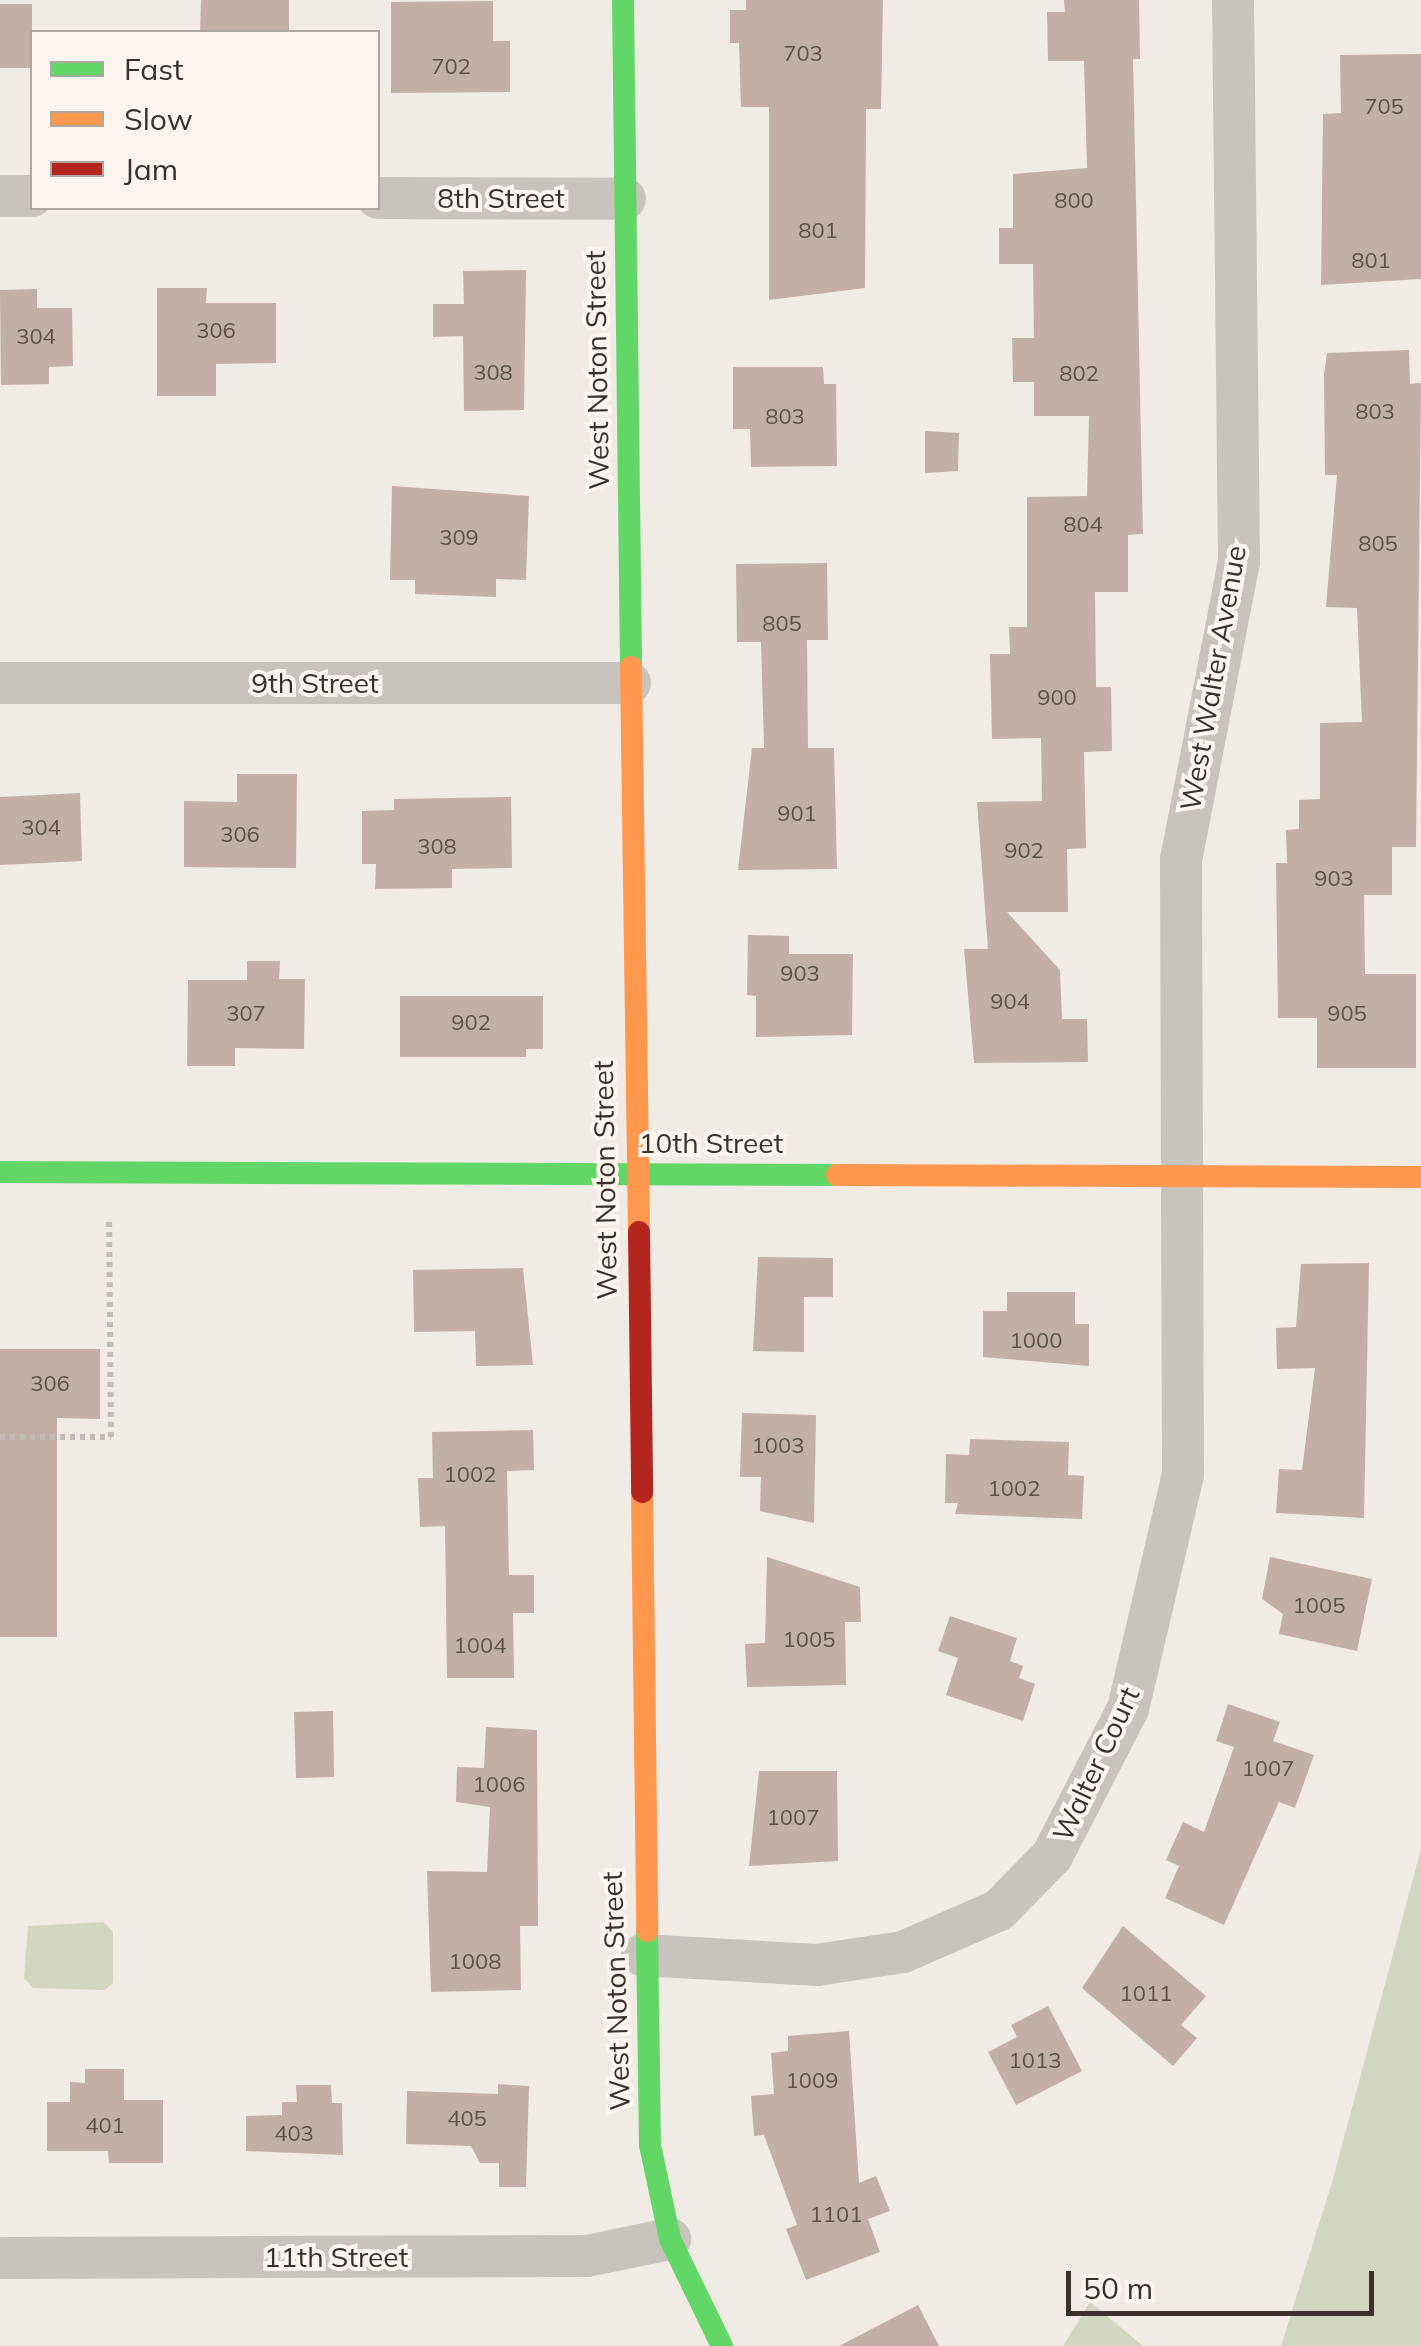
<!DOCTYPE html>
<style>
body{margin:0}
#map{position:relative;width:1421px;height:2346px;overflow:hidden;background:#f0ebe5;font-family:Mulish,sans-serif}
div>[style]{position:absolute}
.green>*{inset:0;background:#d1d6bf}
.building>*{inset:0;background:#c3afa7}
.path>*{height:6px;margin-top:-3px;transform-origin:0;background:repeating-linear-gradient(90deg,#c2bbb6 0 5px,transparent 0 10px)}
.street>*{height:42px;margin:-21px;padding:0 21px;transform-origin:21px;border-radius:21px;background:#c9c3be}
.fast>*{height:22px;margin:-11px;padding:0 11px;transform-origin:11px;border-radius:11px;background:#63d668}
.slow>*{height:22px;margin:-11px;padding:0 11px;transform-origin:11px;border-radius:11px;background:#ff974d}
.jam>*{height:22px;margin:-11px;padding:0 11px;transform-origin:11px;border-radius:11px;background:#b3261e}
span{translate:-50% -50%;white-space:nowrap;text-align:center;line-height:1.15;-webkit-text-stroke:8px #fbf5ee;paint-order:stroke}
.number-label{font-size:22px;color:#5d504a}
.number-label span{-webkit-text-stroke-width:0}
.street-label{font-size:28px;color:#3b302b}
.legend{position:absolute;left:30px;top:30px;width:350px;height:180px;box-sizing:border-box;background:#fbf5ee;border:2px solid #aea6a0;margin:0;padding:12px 18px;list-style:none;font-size:30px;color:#3b302b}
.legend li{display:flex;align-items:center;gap:20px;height:50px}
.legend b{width:50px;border:2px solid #aea6a0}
.scale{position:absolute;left:1066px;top:2271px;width:308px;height:45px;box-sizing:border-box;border:5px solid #3b302b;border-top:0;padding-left:12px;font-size:30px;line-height:35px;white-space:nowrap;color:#3b302b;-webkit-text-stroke:8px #fbf5ee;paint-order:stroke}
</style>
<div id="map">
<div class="green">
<i style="clip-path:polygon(1421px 1849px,1421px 2346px,1281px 2346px,1333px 2179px)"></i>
<i style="clip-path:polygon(104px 1922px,113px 1932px,113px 1983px,105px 1990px,33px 1988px,24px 1978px,28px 1926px)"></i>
<i style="clip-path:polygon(1090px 2302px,1143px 2346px,1063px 2346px)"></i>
</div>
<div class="building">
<i style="clip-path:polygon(201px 0,289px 0,289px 32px,200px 32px)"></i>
<i style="clip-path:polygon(746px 0,883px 0,881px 109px,866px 109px,865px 288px,769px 300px,769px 107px,741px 107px,739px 43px,730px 43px,730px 10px,746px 10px)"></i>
<i style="clip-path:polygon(1064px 0,1139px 0,1140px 59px,1133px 59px,1143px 534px,1128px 535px,1128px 592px,1095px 592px,1096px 687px,1111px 687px,1112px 751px,1084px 752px,1086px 848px,1067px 849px,1068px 912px,1007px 912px,1060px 970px,1062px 1019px,1087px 1019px,1088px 1062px,974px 1063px,964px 949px,988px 949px,977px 802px,1042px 801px,1041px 738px,992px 739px,990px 654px,1010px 654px,1009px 627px,1027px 627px,1027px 497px,1087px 496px,1089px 416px,1034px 416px,1034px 382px,1013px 382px,1012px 338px,1034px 338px,1033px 264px,999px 264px,999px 228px,1013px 228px,1013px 174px,1087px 168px,1084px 61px,1048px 61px,1047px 12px,1065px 12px)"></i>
<i style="clip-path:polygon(493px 1px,493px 41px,510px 41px,510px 92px,391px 93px,391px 2px)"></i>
<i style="clip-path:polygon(0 4px,32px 4px,32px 68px,0 68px)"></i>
<i style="clip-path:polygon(1421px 54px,1421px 279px,1321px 285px,1323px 114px,1341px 113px,1340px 55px)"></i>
<i style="clip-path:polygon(526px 270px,524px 410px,464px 411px,463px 336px,433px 337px,433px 304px,464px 304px,463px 271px)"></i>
<i style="clip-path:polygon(157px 288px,207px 288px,206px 303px,276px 303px,276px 363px,216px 364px,216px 396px,157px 396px)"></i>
<i style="clip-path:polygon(37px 289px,37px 308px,72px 308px,73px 366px,49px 367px,49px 384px,1px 385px,0 290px)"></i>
<i style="clip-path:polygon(1409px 350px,1410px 384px,1421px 383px,1416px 847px,1392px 847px,1392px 895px,1364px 895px,1365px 974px,1416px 974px,1416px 1068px,1317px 1068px,1317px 1018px,1278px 1018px,1276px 863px,1287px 863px,1286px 830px,1299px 829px,1299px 800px,1320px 799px,1320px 723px,1362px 722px,1357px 608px,1326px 607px,1337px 475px,1325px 475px,1324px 374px,1327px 353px)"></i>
<i style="clip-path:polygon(733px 367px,823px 367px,824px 384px,836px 384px,837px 466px,751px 467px,750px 429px,733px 429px)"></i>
<i style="clip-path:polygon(925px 431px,959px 433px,958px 471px,925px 473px)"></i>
<i style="clip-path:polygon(392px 486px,529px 496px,526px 580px,496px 579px,496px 597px,415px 594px,415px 580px,390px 580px)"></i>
<i style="clip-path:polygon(827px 563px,828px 640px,807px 640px,808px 748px,834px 748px,837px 869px,738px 870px,752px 748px,764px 748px,761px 642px,737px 642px,736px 564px)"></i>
<i style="clip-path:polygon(237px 774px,297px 774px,296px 868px,184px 867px,184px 801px,237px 802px)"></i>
<i style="clip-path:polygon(80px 793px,82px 861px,0 865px,0 797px)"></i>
<i style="clip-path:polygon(511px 797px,512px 868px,452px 869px,452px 888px,375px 889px,376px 864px,362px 864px,362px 811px,394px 810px,394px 799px)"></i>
<i style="clip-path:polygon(748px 935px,789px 936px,789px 954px,853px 954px,852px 1035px,756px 1037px,756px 996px,747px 995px)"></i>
<i style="clip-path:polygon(247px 961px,280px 961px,279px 979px,305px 979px,304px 1049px,235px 1048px,235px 1066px,187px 1066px,188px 980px,247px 980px)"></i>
<i style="clip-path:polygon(400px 996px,543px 996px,543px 1049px,526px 1049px,526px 1057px,400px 1057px)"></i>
<i style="clip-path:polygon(758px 1257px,833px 1258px,833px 1297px,804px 1297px,804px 1352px,753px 1351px)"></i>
<i style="clip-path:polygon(1369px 1263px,1364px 1518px,1276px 1513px,1279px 1469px,1302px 1470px,1315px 1368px,1277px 1369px,1276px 1328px,1296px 1327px,1301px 1264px)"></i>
<i style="clip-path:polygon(523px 1268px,533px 1365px,476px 1366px,475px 1331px,414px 1332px,413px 1270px)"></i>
<i style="clip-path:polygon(1007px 1292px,1075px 1292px,1075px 1324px,1089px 1324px,1089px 1366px,983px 1357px,983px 1311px,1007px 1311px)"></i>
<i style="clip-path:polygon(0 1349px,100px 1349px,100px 1419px,57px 1418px,57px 1637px,0 1637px)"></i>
<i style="clip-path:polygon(742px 1413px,816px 1415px,814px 1523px,760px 1511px,761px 1477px,740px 1477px)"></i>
<i style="clip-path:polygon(533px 1430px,534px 1470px,507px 1471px,509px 1575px,534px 1575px,534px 1613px,513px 1613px,514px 1678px,447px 1678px,445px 1526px,420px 1527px,418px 1478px,433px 1478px,432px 1432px)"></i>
<i style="clip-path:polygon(970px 1439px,1069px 1442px,1068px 1475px,1084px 1476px,1082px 1519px,955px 1514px,958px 1503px,945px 1503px,946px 1454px,969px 1455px)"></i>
<i style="clip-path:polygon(767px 1557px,860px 1587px,861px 1622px,845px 1622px,846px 1685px,747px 1687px,745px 1644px,765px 1643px)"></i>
<i style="clip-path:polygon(1270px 1557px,1372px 1579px,1357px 1651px,1279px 1634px,1283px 1614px,1262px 1599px)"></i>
<i style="clip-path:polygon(950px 1616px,1017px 1638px,1010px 1661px,1023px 1666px,1019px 1678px,1035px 1684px,1023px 1721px,946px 1695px,958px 1658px,938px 1651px)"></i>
<i style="clip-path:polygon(1228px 1704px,1280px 1722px,1273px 1741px,1314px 1755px,1295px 1808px,1279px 1802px,1224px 1925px,1165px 1898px,1179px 1866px,1166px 1860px,1183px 1822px,1204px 1832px,1234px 1747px,1216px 1741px)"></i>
<i style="clip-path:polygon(333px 1711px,334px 1777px,296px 1778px,294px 1712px)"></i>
<i style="clip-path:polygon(486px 1727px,537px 1730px,538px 1926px,520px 1926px,521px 1990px,431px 1992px,427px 1871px,487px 1872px,490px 1807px,456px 1802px,457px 1767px,484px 1768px)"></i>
<i style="clip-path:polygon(759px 1771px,837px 1771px,838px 1861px,749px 1866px)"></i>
<i style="clip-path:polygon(1123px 1926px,1206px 1996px,1181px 2025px,1197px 2038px,1173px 2066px,1082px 1988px)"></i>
<i style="clip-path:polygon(1048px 2006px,1082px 2071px,1016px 2105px,988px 2052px,1017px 2037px,1011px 2025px)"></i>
<i style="clip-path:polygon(849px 2031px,859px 2183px,876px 2176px,890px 2211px,868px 2219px,880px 2252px,806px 2280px,786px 2229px,797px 2225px,764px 2135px,754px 2136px,751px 2096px,774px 2094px,771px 2053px,788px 2051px,788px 2036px)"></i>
<i style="clip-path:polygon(85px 2069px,124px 2069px,124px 2100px,163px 2100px,163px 2163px,109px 2163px,108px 2151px,47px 2151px,47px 2102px,70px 2102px,70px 2082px,85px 2083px)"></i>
<i style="clip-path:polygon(498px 2084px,529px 2086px,526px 2187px,499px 2187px,499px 2163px,480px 2163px,471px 2146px,406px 2144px,407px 2091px,498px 2094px)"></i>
<i style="clip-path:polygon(296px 2085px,331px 2085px,332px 2103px,342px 2103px,343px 2155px,246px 2151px,246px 2116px,282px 2115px,282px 2102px,297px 2102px)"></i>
<i style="clip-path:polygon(918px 2305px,939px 2346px,839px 2346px)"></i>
</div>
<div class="path">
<i style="left:0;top:1437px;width:111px"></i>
<i style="left:111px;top:1437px;width:218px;rotate:-90.5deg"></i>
</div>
<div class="street">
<i style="left:0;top:196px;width:32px"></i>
<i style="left:378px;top:198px;width:247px;rotate:0.2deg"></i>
<i style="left:0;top:683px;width:630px"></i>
<i style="left:642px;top:1955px;width:175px;rotate:3.3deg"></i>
<i style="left:817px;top:1965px;width:87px;rotate:-8.6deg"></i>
<i style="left:903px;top:1952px;width:105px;rotate:-23.6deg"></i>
<i style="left:999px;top:1910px;width:76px;rotate:-45.5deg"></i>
<i style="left:1052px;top:1856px;width:165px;rotate:-62.7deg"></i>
<i style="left:1128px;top:1709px;width:241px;rotate:-76.8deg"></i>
<i style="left:1183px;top:1474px;width:614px;rotate:-90.19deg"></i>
<i style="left:1181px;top:860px;width:304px;rotate:-79deg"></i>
<i style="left:1239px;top:562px;width:562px;rotate:-90.61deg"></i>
<i style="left:0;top:2258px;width:587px;rotate:-0.2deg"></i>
<i style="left:587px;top:2256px;width:85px;rotate:-11.6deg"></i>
</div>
<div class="fast">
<i style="left:623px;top:0;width:667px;rotate:89.31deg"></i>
<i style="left:0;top:1172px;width:837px;rotate:0.21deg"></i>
<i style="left:647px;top:1931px;width:214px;rotate:89.2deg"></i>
<i style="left:650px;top:2145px;width:96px;rotate:78deg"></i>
<i style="left:670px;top:2239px;width:119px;rotate:64.1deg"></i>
</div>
<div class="slow">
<i style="left:631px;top:667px;width:565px;rotate:89.19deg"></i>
<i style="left:837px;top:1175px;width:584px;rotate:0.2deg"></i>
<i style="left:642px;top:1492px;width:439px;rotate:89.3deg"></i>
</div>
<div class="jam">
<i style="left:639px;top:1232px;width:260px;rotate:89.3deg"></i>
</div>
<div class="number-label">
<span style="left:803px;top:54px">703</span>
<span style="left:451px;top:67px">702</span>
<span style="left:1384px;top:107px">705</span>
<span style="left:1074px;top:201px">800</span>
<span style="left:818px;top:231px">801</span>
<span style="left:1371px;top:261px">801</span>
<span style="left:216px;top:331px">306</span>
<span style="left:36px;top:337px">304</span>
<span style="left:493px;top:373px">308</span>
<span style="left:1079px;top:374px">802</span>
<span style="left:1375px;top:412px">803</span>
<span style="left:785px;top:417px">803</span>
<span style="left:1083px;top:525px">804</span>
<span style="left:459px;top:538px">309</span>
<span style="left:1378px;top:544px">805</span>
<span style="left:782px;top:624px">805</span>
<span style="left:1057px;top:698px">900</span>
<span style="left:797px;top:814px">901</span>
<span style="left:41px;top:828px">304</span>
<span style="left:240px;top:835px">306</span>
<span style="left:437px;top:847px">308</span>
<span style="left:1024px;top:851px">902</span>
<span style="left:1334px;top:879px">903</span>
<span style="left:800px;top:974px">903</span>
<span style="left:1010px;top:1002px">904</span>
<span style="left:246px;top:1014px">307</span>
<span style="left:1347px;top:1014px">905</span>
<span style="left:471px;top:1023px">902</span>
<span style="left:1036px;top:1341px">1000</span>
<span style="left:50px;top:1384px">306</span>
<span style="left:778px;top:1446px">1003</span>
<span style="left:470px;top:1475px">1002</span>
<span style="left:1014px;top:1489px">1002</span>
<span style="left:1319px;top:1606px">1005</span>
<span style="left:809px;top:1640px">1005</span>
<span style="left:480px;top:1646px">1004</span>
<span style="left:1268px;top:1769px">1007</span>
<span style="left:499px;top:1785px">1006</span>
<span style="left:793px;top:1818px">1007</span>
<span style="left:475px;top:1962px">1008</span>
<span style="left:1146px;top:1994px">1011</span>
<span style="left:1035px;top:2061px">1013</span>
<span style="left:812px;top:2081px">1009</span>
<span style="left:467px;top:2119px">405</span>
<span style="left:105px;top:2126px">401</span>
<span style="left:294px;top:2134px">403</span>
<span style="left:836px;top:2215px">1101</span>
</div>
<div class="street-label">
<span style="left:501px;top:198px">8th Street</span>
<span style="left:597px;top:370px;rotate:-91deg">West Noton Street</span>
<span style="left:1213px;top:678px;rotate:-80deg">West Walter Avenue</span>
<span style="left:315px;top:683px">9th Street</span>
<span style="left:711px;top:1143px">10th Street</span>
<span style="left:605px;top:1180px;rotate:-91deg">West Noton Street</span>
<span style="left:1096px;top:1764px;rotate:-65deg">Walter Court</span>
<span style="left:616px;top:1991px;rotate:-92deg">West Noton Street</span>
<span style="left:336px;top:2257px">11th Street</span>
</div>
<ul class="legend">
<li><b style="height:12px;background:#63d668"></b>Fast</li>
<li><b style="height:12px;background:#ff974d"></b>Slow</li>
<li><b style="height:12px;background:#b3261e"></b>Jam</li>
</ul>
<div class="scale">50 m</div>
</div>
